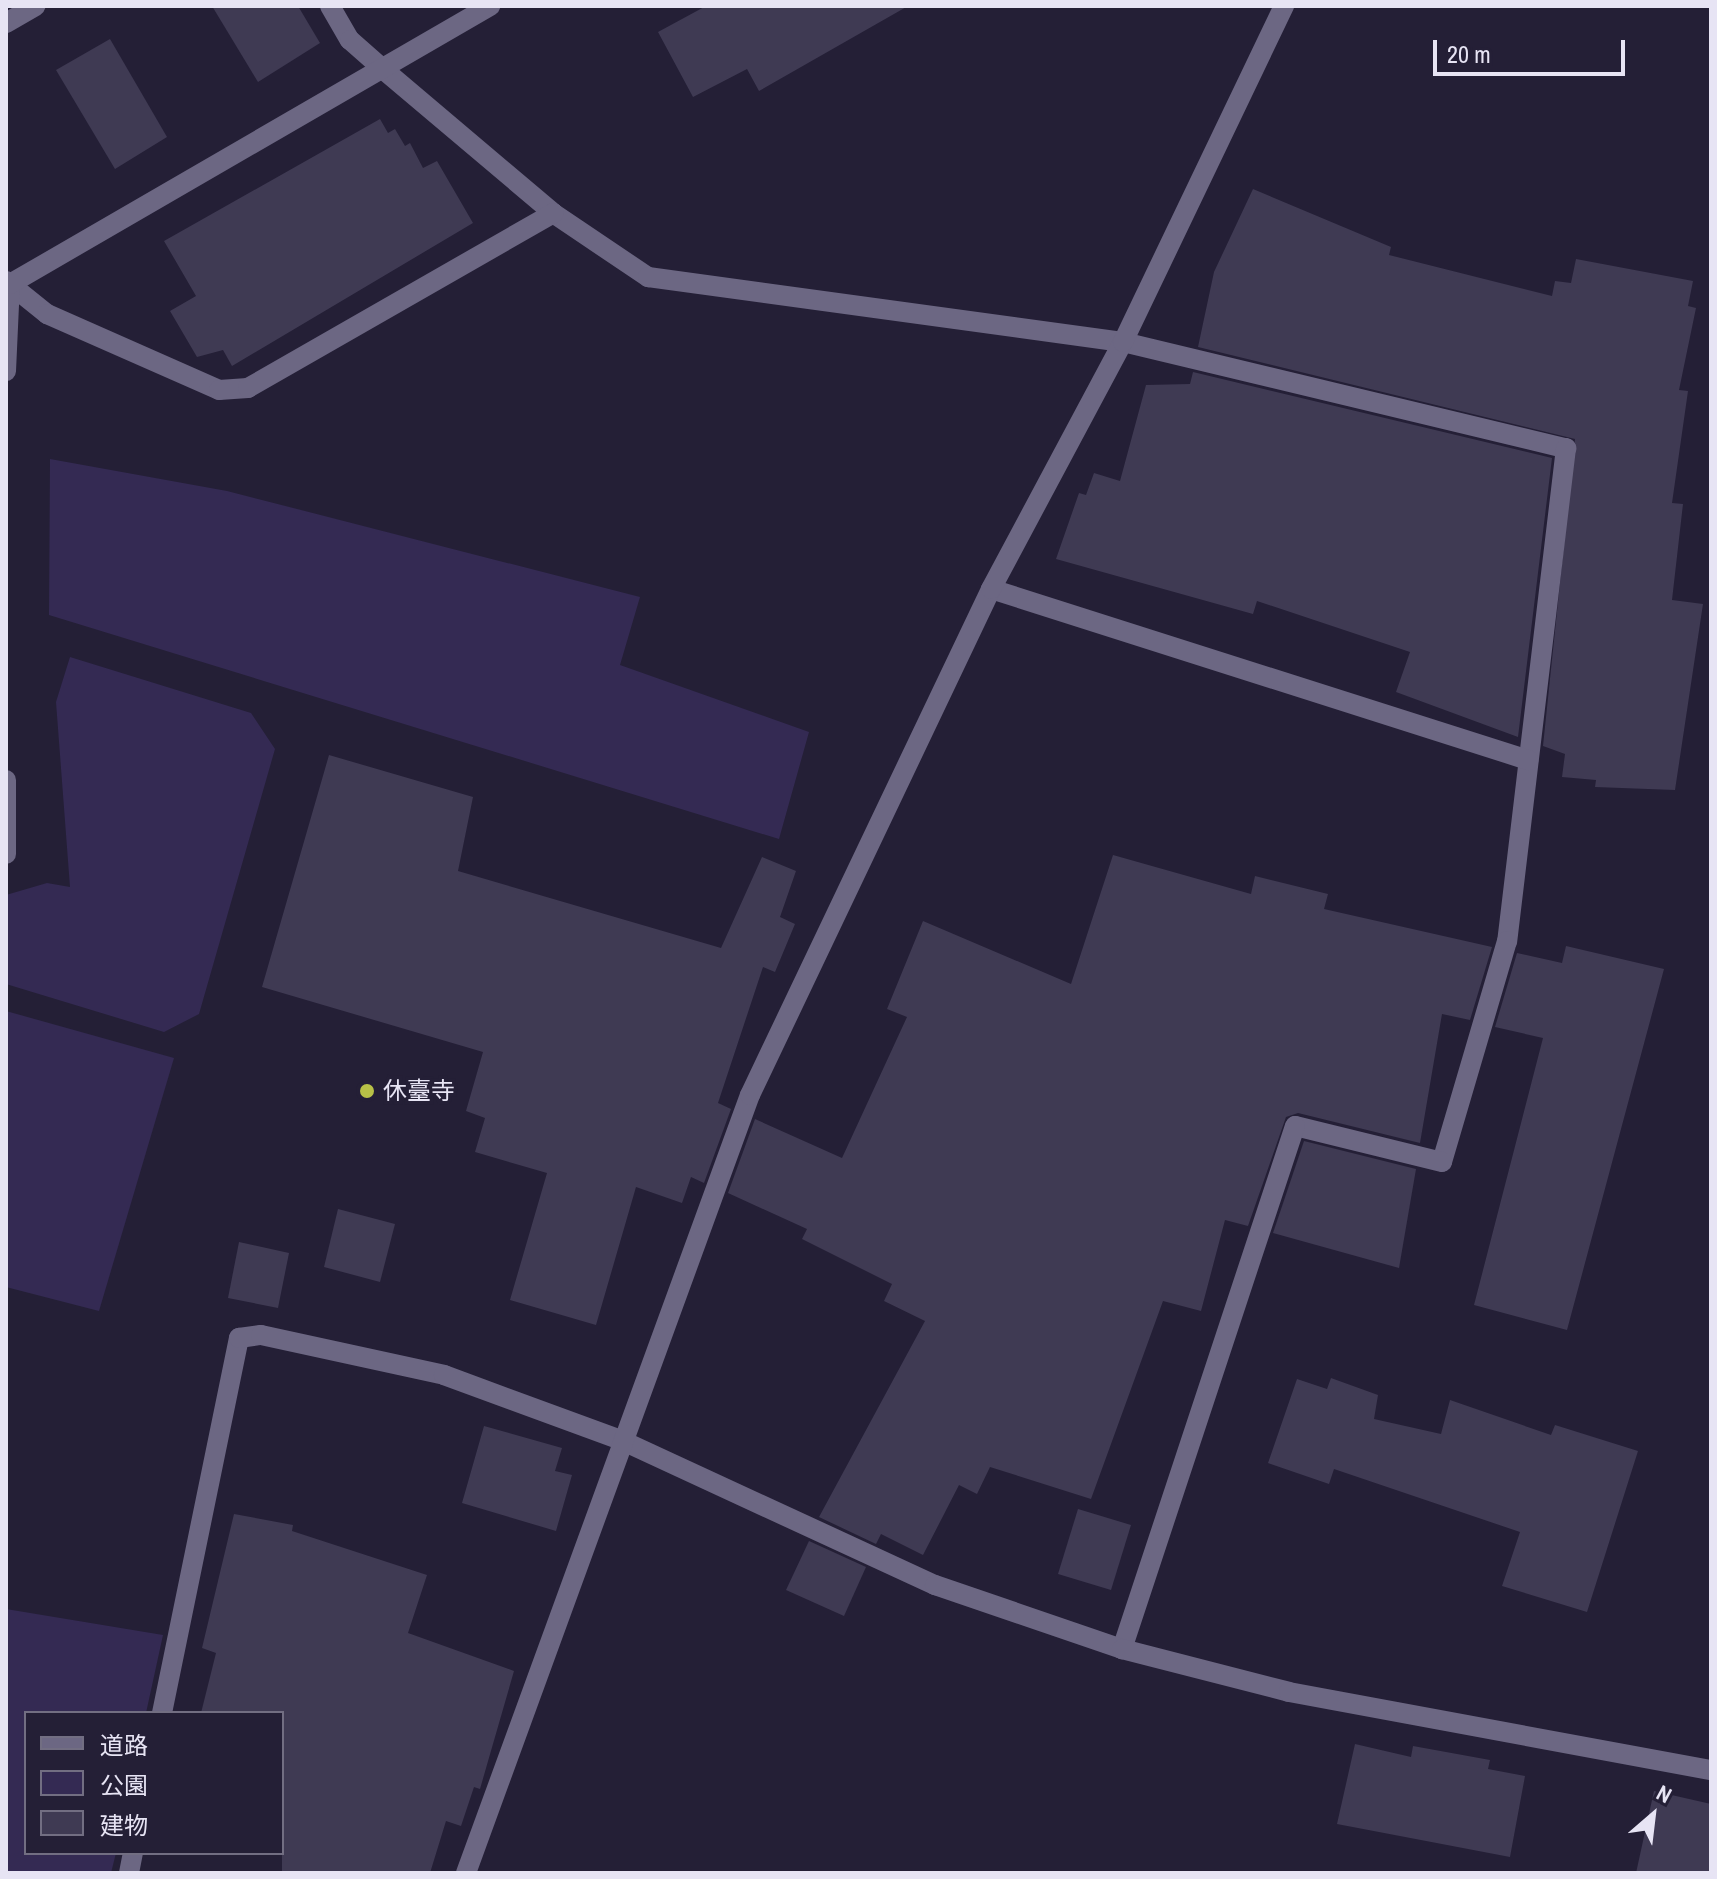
<!DOCTYPE html>
<meta charset="utf-8">
<style>
body{margin:0}
#map{position:relative;width:1717px;height:1879px;overflow:hidden;background:#241f36;font-family:"Archivo Narrow","Noto Sans JP",sans-serif}
div>[style]{position:absolute}
.green>*{inset:0;background:#342a53}
.building>*{inset:0;background:#3f3a53}
.minor>*{height:20px;margin:-10px;padding:0 10px;transform-origin:10px;border-radius:10px;background:#6c6783}
.dots>*{width:22px;height:22px;translate:-50% -50%;box-sizing:border-box;border:4px solid #241f36;border-radius:50%}
span{translate:-50% -50%;white-space:nowrap;text-align:center;line-height:1.15;-webkit-text-stroke:7px #241f36;paint-order:stroke}
.poi-label{font-size:24px;color:#e7e4f4}
.left{translate:0 -50%;text-align:left}
.frame{position:absolute;inset:0;border:8px solid #e7e4f4;pointer-events:none}
.legend{position:absolute;left:24px;top:1711px;width:260px;height:144px;box-sizing:border-box;background:#241f36;border:2px solid #726e82;margin:0;padding:10px 14px;list-style:none;font-size:24px;color:#e7e4f4}
.legend li{display:flex;align-items:center;gap:16px;height:40px}
.legend b{width:40px;border:2px solid #726e82}
.north{position:absolute;left:1613px;top:1775px;width:80px;height:80px;-webkit-text-stroke:6px #241f36;paint-order:stroke;rotate:28deg;font-size:22px;font-weight:700;line-height:32px;text-align:center;color:#e7e4f4}
.north::after{content:'';display:block;margin:auto;width:28px;height:36px;background:#e7e4f4;clip-path:polygon(50% 0,100% 100%,50% 72%,0 100%)}
.scale{position:absolute;left:1433px;top:40px;width:192px;height:36px;box-sizing:border-box;border:4px solid #e7e4f4;border-top:0;padding-left:10px;font-size:24px;line-height:28px;white-space:nowrap;color:#e7e4f4;-webkit-text-stroke:6px #241f36;paint-order:stroke}
</style>
<div id="map">
<div class="green">
<i style="clip-path:polygon(50px 459px,227px 491px,640px 597px,620px 665px,809px 732px,779px 839px,49px 615px)"></i>
<i style="clip-path:polygon(70px 657px,251px 713px,275px 749px,199px 1014px,164px 1032px,6px 984px,6px 895px,47px 883px,70px 887px,56px 702px)"></i>
<i style="clip-path:polygon(6px 1011px,174px 1058px,99px 1311px,6px 1287px)"></i>
<i style="clip-path:polygon(6px 1609px,163px 1635px,146px 1713px,26px 1713px,26px 1853px,116px 1853px,111px 1873px,6px 1873px)"></i>
</div>
<div class="building">
<i style="clip-path:polygon(212px 6px,298px 6px,320px 43px,258px 82px)"></i>
<i style="clip-path:polygon(706px 6px,908px 6px,759px 91px,747px 69px,693px 97px,658px 32px)"></i>
<i style="clip-path:polygon(110px 39px,167px 137px,115px 169px,56px 70px)"></i>
<i style="clip-path:polygon(380px 119px,388px 133px,395px 129px,405px 146px,410px 143px,423px 168px,437px 161px,473px 223px,232px 366px,223px 350px,197px 357px,170px 311px,196px 296px,164px 241px)"></i>
<i style="clip-path:polygon(1253px 189px,1391px 247px,1389px 255px,1552px 296px,1555px 281px,1571px 283px,1576px 259px,1693px 281px,1688px 306px,1696px 308px,1679px 390px,1688px 391px,1672px 503px,1683px 504px,1672px 600px,1703px 604px,1675px 790px,1595px 787px,1596px 780px,1562px 777px,1565px 754px,1543px 746px,1575px 439px,1198px 347px,1214px 272px)"></i>
<i style="clip-path:polygon(1193px 372px,1552px 458px,1518px 737px,1396px 692px,1410px 652px,1257px 601px,1253px 614px,1056px 559px,1079px 493px,1086px 495px,1094px 473px,1120px 481px,1146px 385px,1190px 384px)"></i>
<i style="clip-path:polygon(329px 755px,473px 797px,458px 871px,721px 948px,762px 857px,796px 871px,780px 917px,795px 924px,775px 972px,763px 967px,718px 1103px,731px 1109px,704px 1183px,691px 1177px,682px 1203px,636px 1187px,596px 1325px,510px 1300px,547px 1173px,475px 1152px,485px 1118px,466px 1111px,483px 1052px,262px 987px)"></i>
<i style="clip-path:polygon(1113px 855px,1251px 894px,1255px 876px,1328px 894px,1324px 909px,1492px 947px,1470px 1020px,1442px 1014px,1420px 1143px,1298px 1113px,1286px 1117px,1248px 1226px,1225px 1220px,1201px 1311px,1163px 1301px,1091px 1499px,990px 1467px,977px 1494px,959px 1485px,923px 1555px,881px 1534px,876px 1544px,819px 1517px,925px 1321px,884px 1301px,892px 1284px,802px 1239px,807px 1229px,728px 1193px,755px 1119px,842px 1158px,907px 1017px,887px 1009px,923px 921px,1071px 984px)"></i>
<i style="clip-path:polygon(1566px 946px,1664px 969px,1567px 1330px,1474px 1305px,1543px 1038px,1495px 1027px,1517px 953px,1562px 963px)"></i>
<i style="clip-path:polygon(1304px 1141px,1416px 1169px,1399px 1268px,1273px 1233px)"></i>
<i style="clip-path:polygon(338px 1209px,395px 1224px,380px 1282px,324px 1267px)"></i>
<i style="clip-path:polygon(239px 1242px,289px 1253px,278px 1308px,228px 1298px)"></i>
<i style="clip-path:polygon(1331px 1378px,1378px 1395px,1374px 1419px,1441px 1434px,1450px 1400px,1551px 1435px,1555px 1425px,1638px 1451px,1587px 1612px,1502px 1586px,1520px 1532px,1334px 1469px,1329px 1484px,1268px 1463px,1297px 1379px,1327px 1389px)"></i>
<i style="clip-path:polygon(484px 1426px,562px 1448px,555px 1471px,572px 1475px,556px 1531px,462px 1503px)"></i>
<i style="clip-path:polygon(1078px 1509px,1131px 1525px,1111px 1590px,1058px 1574px)"></i>
<i style="clip-path:polygon(234px 1514px,293px 1525px,292px 1531px,427px 1575px,408px 1633px,514px 1671px,480px 1789px,474px 1787px,461px 1826px,446px 1821px,430px 1873px,282px 1873px,282px 1713px,201px 1713px,216px 1653px,202px 1648px)"></i>
<i style="clip-path:polygon(809px 1541px,866px 1567px,844px 1616px,786px 1590px)"></i>
<i style="clip-path:polygon(1355px 1744px,1411px 1757px,1413px 1746px,1490px 1760px,1488px 1769px,1525px 1776px,1510px 1857px,1337px 1824px)"></i>
<i style="clip-path:polygon(1654px 1791px,1711px 1804px,1711px 1873px,1636px 1873px)"></i>
</div>
<div class="minor">
<i style="left:330px;top:6px;width:39px;rotate:60deg"></i>
<i style="left:350px;top:40px;width:45px;rotate:41.4deg"></i>
<i style="left:384px;top:70px;width:221px;rotate:40.2deg"></i>
<i style="left:553px;top:213px;width:115px;rotate:34deg"></i>
<i style="left:648px;top:277px;width:479px;rotate:7.8deg"></i>
<i style="left:1123px;top:342px;width:456px;rotate:13.5deg"></i>
<i style="left:1566px;top:448px;width:497px;rotate:96.8deg"></i>
<i style="left:1507px;top:941px;width:230px;rotate:106.4deg"></i>
<i style="left:1442px;top:1162px;width:151px;rotate:-166.2deg"></i>
<i style="left:1295px;top:1126px;width:551px;rotate:108.3deg"></i>
<i style="left:6px;top:23px;width:34px;rotate:-30deg"></i>
<i style="left:6px;top:281px;width:53px;rotate:38.8deg"></i>
<i style="left:47px;top:314px;width:188px;rotate:23.8deg"></i>
<i style="left:219px;top:390px;width:29px;rotate:-4deg"></i>
<i style="left:248px;top:388px;width:352px;rotate:-29.8deg"></i>
<i style="left:6px;top:371px;width:87px;rotate:-87.4deg"></i>
<i style="left:10px;top:284px;width:555px;rotate:-30.08deg"></i>
<i style="left:991px;top:589px;width:564px;rotate:17.66deg"></i>
<i style="left:6px;top:780px;width:74px;rotate:90deg"></i>
<i style="left:162px;top:1713px;width:383px;rotate:-78.4deg"></i>
<i style="left:239px;top:1338px;width:22px;rotate:-8deg"></i>
<i style="left:261px;top:1335px;width:187px;rotate:12.3deg"></i>
<i style="left:444px;top:1375px;width:191px;rotate:20.2deg"></i>
<i style="left:623px;top:1441px;width:344px;rotate:24.8deg"></i>
<i style="left:935px;top:1585px;width:198px;rotate:18.9deg"></i>
<i style="left:1122px;top:1649px;width:172px;rotate:14.4deg"></i>
<i style="left:1289px;top:1692px;width:429px;rotate:10.5deg"></i>
<i style="left:129px;top:1873px;width:20px;rotate:-79deg"></i>
<i style="left:466px;top:1873px;width:828px;rotate:-69.95deg"></i>
<i style="left:750px;top:1095px;width:560px;rotate:-64.53deg"></i>
<i style="left:991px;top:589px;width:280px;rotate:-61.9deg"></i>
<i style="left:1123px;top:342px;width:373px;rotate:-64.4deg"></i>
</div>
<div class="dots">
<i style="left:367px;top:1091px;background:#b8c147"></i>
</div>
<div class="poi-label">
<span class="left" style="left:383px;top:1091px">休臺寺</span>
</div>
<div class="frame"></div>
<ul class="legend">
<li><b style="height:10px;background:#6c6783"></b>道路</li>
<li><b style="height:22px;background:#342a53"></b>公園</li>
<li><b style="height:22px;background:#3f3a53"></b>建物</li>
</ul>
<div class="north">N</div>
<div class="scale">20 m</div>
</div>
